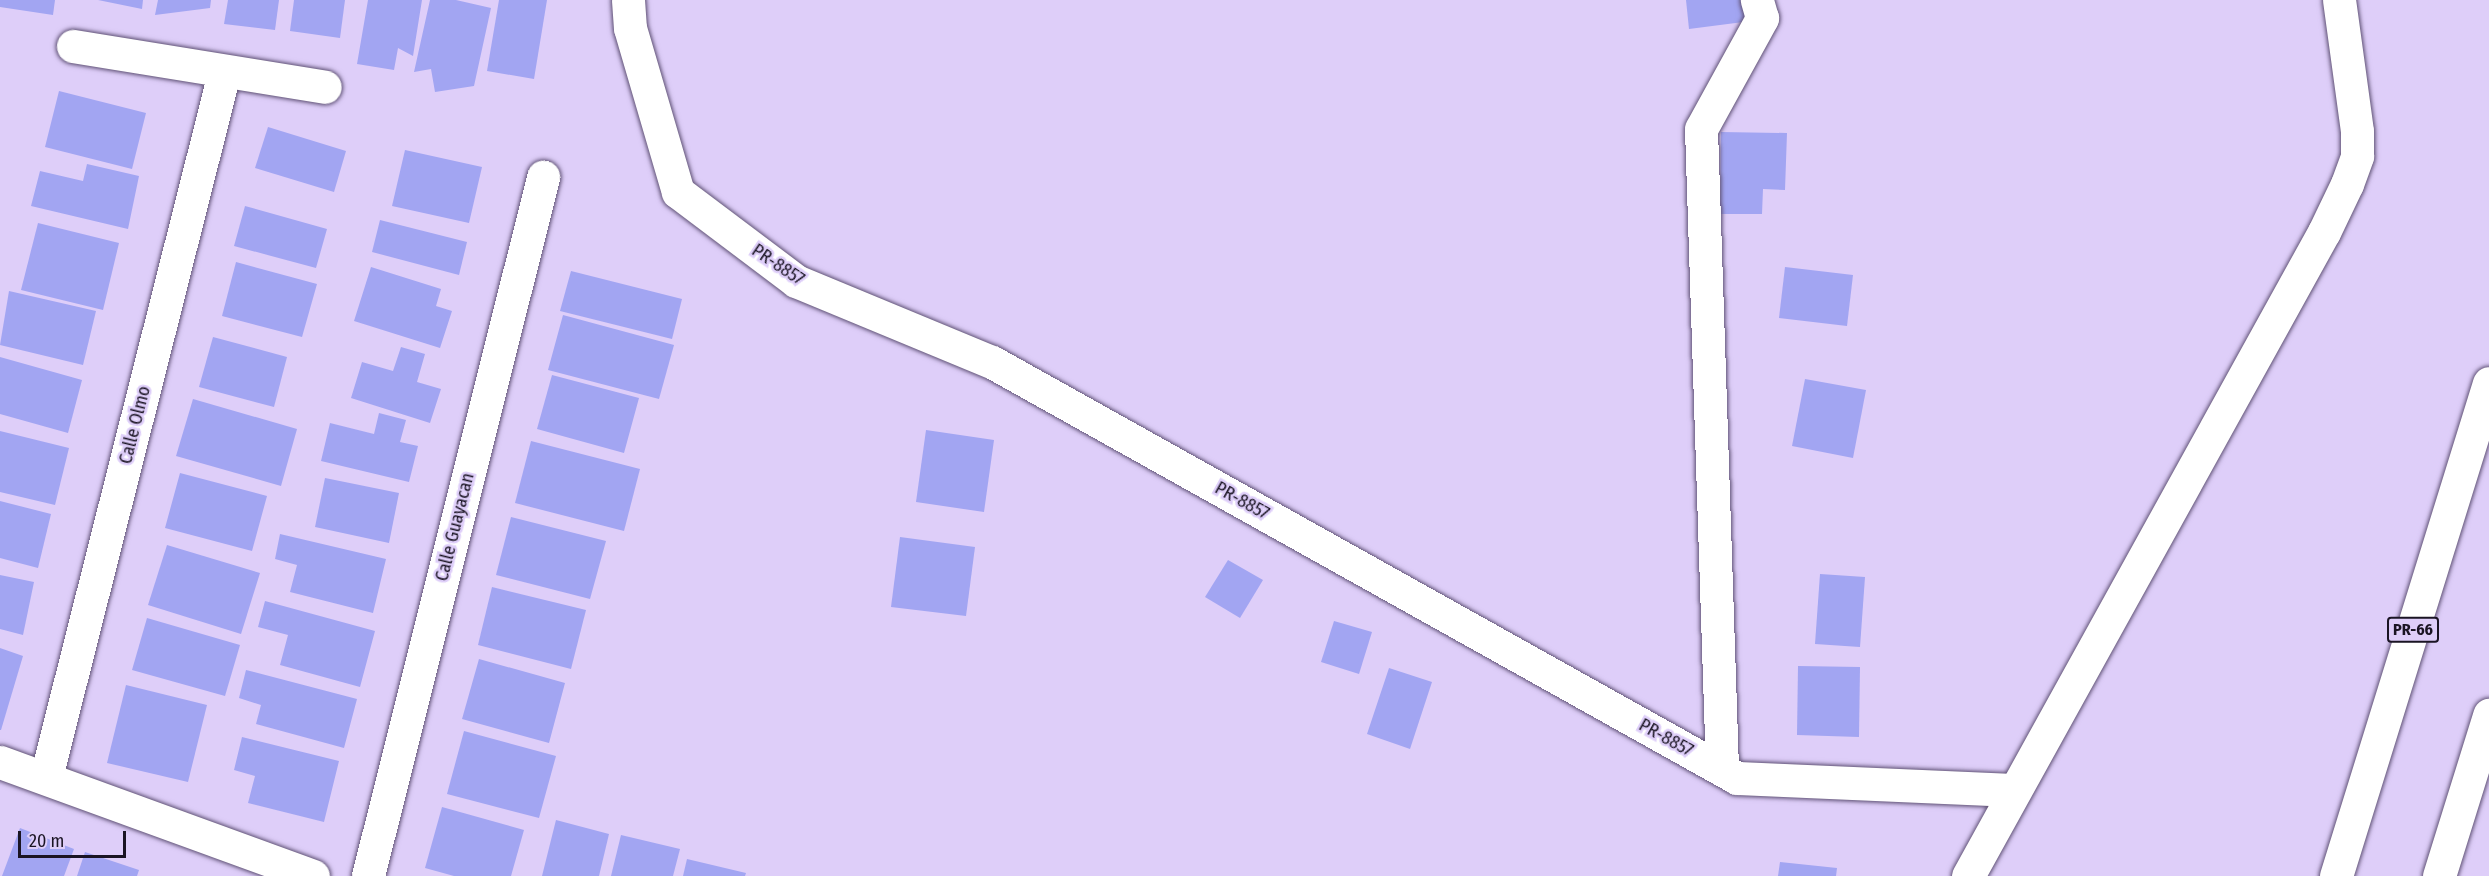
<!DOCTYPE html>
<style>
body{margin:0}
#map{position:relative;width:2489px;height:876px;overflow:hidden;background:#decef9;font-family:"Fira Sans Condensed",sans-serif}
div>[style]{position:absolute}
.building>*{inset:0;background:#a2a5f2}
.roads{filter:drop-shadow(0 0 2px #605276) drop-shadow(0 0 2px #605276)}
.minor>*{height:33px;margin:-16.5px;padding:0 16.5px;transform-origin:16.5px;border-radius:16.5px;background:#fff}
.highway>*{height:33px;margin:-16.5px;padding:0 16.5px;transform-origin:16.5px;border-radius:16.5px;background:#fff}
span{translate:-50% -50%;white-space:nowrap;text-align:center;line-height:1.15;-webkit-text-stroke:5px #decef9;paint-order:stroke}
.shield-label span{padding:2px 4px;background:#decef9;border:2px solid;border-radius:4px;-webkit-text-stroke-width:0}
.shield-label{font-size:16px;color:#1a1423;font-weight:700}
.street-label{font-size:18px;color:#1a1423}
.scale{position:absolute;left:18px;top:831px;width:108px;height:27px;box-sizing:border-box;border:3px solid #1a1423;border-top:0;padding-left:8px;font-size:18px;line-height:21px;white-space:nowrap;color:#1a1423;-webkit-text-stroke:4px #decef9;paint-order:stroke}
</style>
<div id="map">
<div class="building">
<i style="clip-path:polygon(0 0,55px 0,53px 15px,0 7px)"></i>
<i style="clip-path:polygon(98px 0,143px 0,142px 9px)"></i>
<i style="clip-path:polygon(158px 0,211px 0,210px 8px,155px 15px)"></i>
<i style="clip-path:polygon(228px 0,279px 0,275px 30px,224px 24px)"></i>
<i style="clip-path:polygon(294px 0,345px 0,340px 38px,290px 31px)"></i>
<i style="clip-path:polygon(368px 0,422px 0,413px 56px,398px 48px,394px 70px,357px 64px)"></i>
<i style="clip-path:polygon(430px 0,456px 0,491px 8px,474px 86px,435px 92px,431px 69px,414px 72px)"></i>
<i style="clip-path:polygon(499px 0,547px 0,534px 79px,487px 71px)"></i>
<i style="clip-path:polygon(1686px 0,1748px 0,1751px 21px,1689px 29px)"></i>
<i style="clip-path:polygon(59px 91px,146px 113px,132px 169px,45px 147px)"></i>
<i style="clip-path:polygon(268px 127px,346px 151px,334px 192px,255px 168px)"></i>
<i style="clip-path:polygon(1721px 132px,1787px 133px,1785px 190px,1763px 189px,1762px 214px,1720px 214px)"></i>
<i style="clip-path:polygon(405px 150px,482px 167px,469px 223px,392px 206px)"></i>
<i style="clip-path:polygon(87px 164px,139px 176px,128px 229px,31px 206px,40px 171px,83px 181px)"></i>
<i style="clip-path:polygon(245px 206px,327px 229px,316px 268px,234px 246px)"></i>
<i style="clip-path:polygon(380px 220px,467px 242px,459px 275px,372px 252px)"></i>
<i style="clip-path:polygon(38px 223px,119px 243px,103px 310px,21px 290px)"></i>
<i style="clip-path:polygon(236px 262px,317px 284px,302px 337px,222px 316px)"></i>
<i style="clip-path:polygon(371px 267px,441px 289px,436px 306px,452px 311px,440px 348px,354px 321px)"></i>
<i style="clip-path:polygon(1785px 267px,1853px 275px,1847px 326px,1779px 318px)"></i>
<i style="clip-path:polygon(571px 271px,682px 299px,672px 339px,560px 311px)"></i>
<i style="clip-path:polygon(9px 291px,96px 311px,83px 365px,0 345px)"></i>
<i style="clip-path:polygon(563px 315px,674px 345px,659px 399px,548px 370px)"></i>
<i style="clip-path:polygon(213px 337px,287px 357px,274px 407px,199px 387px)"></i>
<i style="clip-path:polygon(401px 347px,425px 354px,417px 382px,441px 389px,430px 423px,351px 398px,362px 362px,393px 371px)"></i>
<i style="clip-path:polygon(0 357px,82px 380px,68px 433px,0 414px)"></i>
<i style="clip-path:polygon(552px 375px,639px 398px,624px 453px,537px 429px)"></i>
<i style="clip-path:polygon(1805px 379px,1866px 390px,1853px 458px,1792px 446px)"></i>
<i style="clip-path:polygon(193px 399px,297px 429px,281px 486px,176px 456px)"></i>
<i style="clip-path:polygon(379px 413px,406px 420px,400px 442px,418px 446px,409px 482px,321px 461px,330px 423px,374px 434px)"></i>
<i style="clip-path:polygon(926px 430px,994px 440px,984px 512px,916px 502px)"></i>
<i style="clip-path:polygon(0 431px,69px 448px,55px 505px,0 492px)"></i>
<i style="clip-path:polygon(531px 441px,640px 469px,624px 531px,515px 503px)"></i>
<i style="clip-path:polygon(180px 473px,267px 496px,252px 551px,165px 528px)"></i>
<i style="clip-path:polygon(325px 478px,399px 493px,389px 543px,315px 527px)"></i>
<i style="clip-path:polygon(0 501px,51px 514px,38px 568px,0 558px)"></i>
<i style="clip-path:polygon(511px 517px,606px 541px,590px 599px,496px 575px)"></i>
<i style="clip-path:polygon(280px 534px,386px 559px,373px 613px,290px 592px,297px 565px,275px 559px)"></i>
<i style="clip-path:polygon(900px 537px,975px 547px,966px 616px,891px 607px)"></i>
<i style="clip-path:polygon(167px 545px,260px 573px,241px 634px,148px 605px)"></i>
<i style="clip-path:polygon(1228px 560px,1263px 580px,1240px 618px,1205px 597px)"></i>
<i style="clip-path:polygon(1820px 574px,1865px 577px,1860px 647px,1815px 644px)"></i>
<i style="clip-path:polygon(0 575px,34px 582px,23px 635px,0 629px)"></i>
<i style="clip-path:polygon(492px 587px,586px 610px,571px 669px,478px 645px)"></i>
<i style="clip-path:polygon(265px 601px,375px 631px,360px 687px,280px 665px,288px 635px,258px 627px)"></i>
<i style="clip-path:polygon(147px 618px,240px 645px,225px 696px,132px 670px)"></i>
<i style="clip-path:polygon(1334px 621px,1372px 632px,1359px 674px,1321px 662px)"></i>
<i style="clip-path:polygon(0 648px,23px 656px,1px 730px,0 730px)"></i>
<i style="clip-path:polygon(479px 659px,565px 683px,549px 743px,462px 719px)"></i>
<i style="clip-path:polygon(1798px 666px,1860px 667px,1859px 737px,1797px 735px)"></i>
<i style="clip-path:polygon(1389px 668px,1432px 682px,1410px 749px,1367px 734px)"></i>
<i style="clip-path:polygon(246px 670px,357px 699px,344px 748px,256px 724px,261px 705px,239px 698px)"></i>
<i style="clip-path:polygon(126px 685px,207px 705px,188px 782px,107px 763px)"></i>
<i style="clip-path:polygon(464px 731px,556px 756px,539px 818px,447px 794px)"></i>
<i style="clip-path:polygon(242px 737px,339px 761px,324px 822px,248px 803px,255px 776px,234px 770px)"></i>
<i style="clip-path:polygon(442px 807px,524px 830px,511px 876px,454px 876px,425px 868px)"></i>
<i style="clip-path:polygon(556px 820px,609px 834px,599px 876px,542px 876px)"></i>
<i style="clip-path:polygon(20px 828px,74px 849px,64px 876px,2px 876px)"></i>
<i style="clip-path:polygon(621px 835px,680px 849px,673px 876px,611px 876px)"></i>
<i style="clip-path:polygon(85px 852px,139px 870px,137px 876px,77px 876px)"></i>
<i style="clip-path:polygon(687px 859px,746px 873px,745px 876px,683px 876px)"></i>
<i style="clip-path:polygon(1780px 862px,1837px 868px,1836px 876px,1778px 876px)"></i>
</div>
<div class="roads">
<div class="minor">
<i style="left:628px;top:0;width:28px;rotate:86deg"></i>
<i style="left:630px;top:28px;width:171px;rotate:73.7deg"></i>
<i style="left:678px;top:192px;width:148px;rotate:37deg"></i>
<i style="left:796px;top:281px;width:212px;rotate:22.5deg"></i>
<i style="left:992px;top:362px;width:853px;rotate:29.18deg"></i>
<i style="left:1737px;top:778px;width:277px;rotate:2.5deg"></i>
<i style="left:73px;top:46px;width:255px;rotate:9.2deg"></i>
<i style="left:0;top:762px;width:333px;rotate:20deg"></i>
<i style="left:1722px;top:769px;width:640px;rotate:-91.88deg"></i>
<i style="left:1701px;top:129px;width:127px;rotate:-61.2deg"></i>
<i style="left:1762px;top:18px;width:19px;rotate:-106deg"></i>
<i style="left:46px;top:777px;width:726px;rotate:-75.81deg"></i>
<i style="left:368px;top:876px;width:721px;rotate:-75.94deg"></i>
<i style="left:1968px;top:876px;width:736px;rotate:-61.07deg"></i>
<i style="left:2324px;top:232px;width:53px;rotate:-64.4deg"></i>
<i style="left:2347px;top:184px;width:30px;rotate:-70deg"></i>
<i style="left:2357px;top:156px;width:25px;rotate:-90deg"></i>
<i style="left:2357px;top:131px;width:132px;rotate:-97.8deg"></i>
</div>
<div class="highway">
<i style="left:2336px;top:876px;width:516px;rotate:-72.76deg"></i>
<i style="left:2439px;top:876px;width:169px;rotate:-72.7deg"></i>
</div>
</div>
<div class="shield-label">
<span style="left:2413px;top:630px">PR-66</span>
</div>
<div class="street-label">
<span style="left:778px;top:265px;rotate:34deg">PR-8857</span>
<span style="left:135px;top:425px;rotate:-76deg">Calle Olmo</span>
<span style="left:1242px;top:501px;rotate:29deg">PR-8857</span>
<span style="left:455px;top:527px;rotate:-76deg">Calle Guayacan</span>
<span style="left:1666px;top:738px;rotate:29deg">PR-8857</span>
</div>
<div class="scale">20 m</div>
</div>
